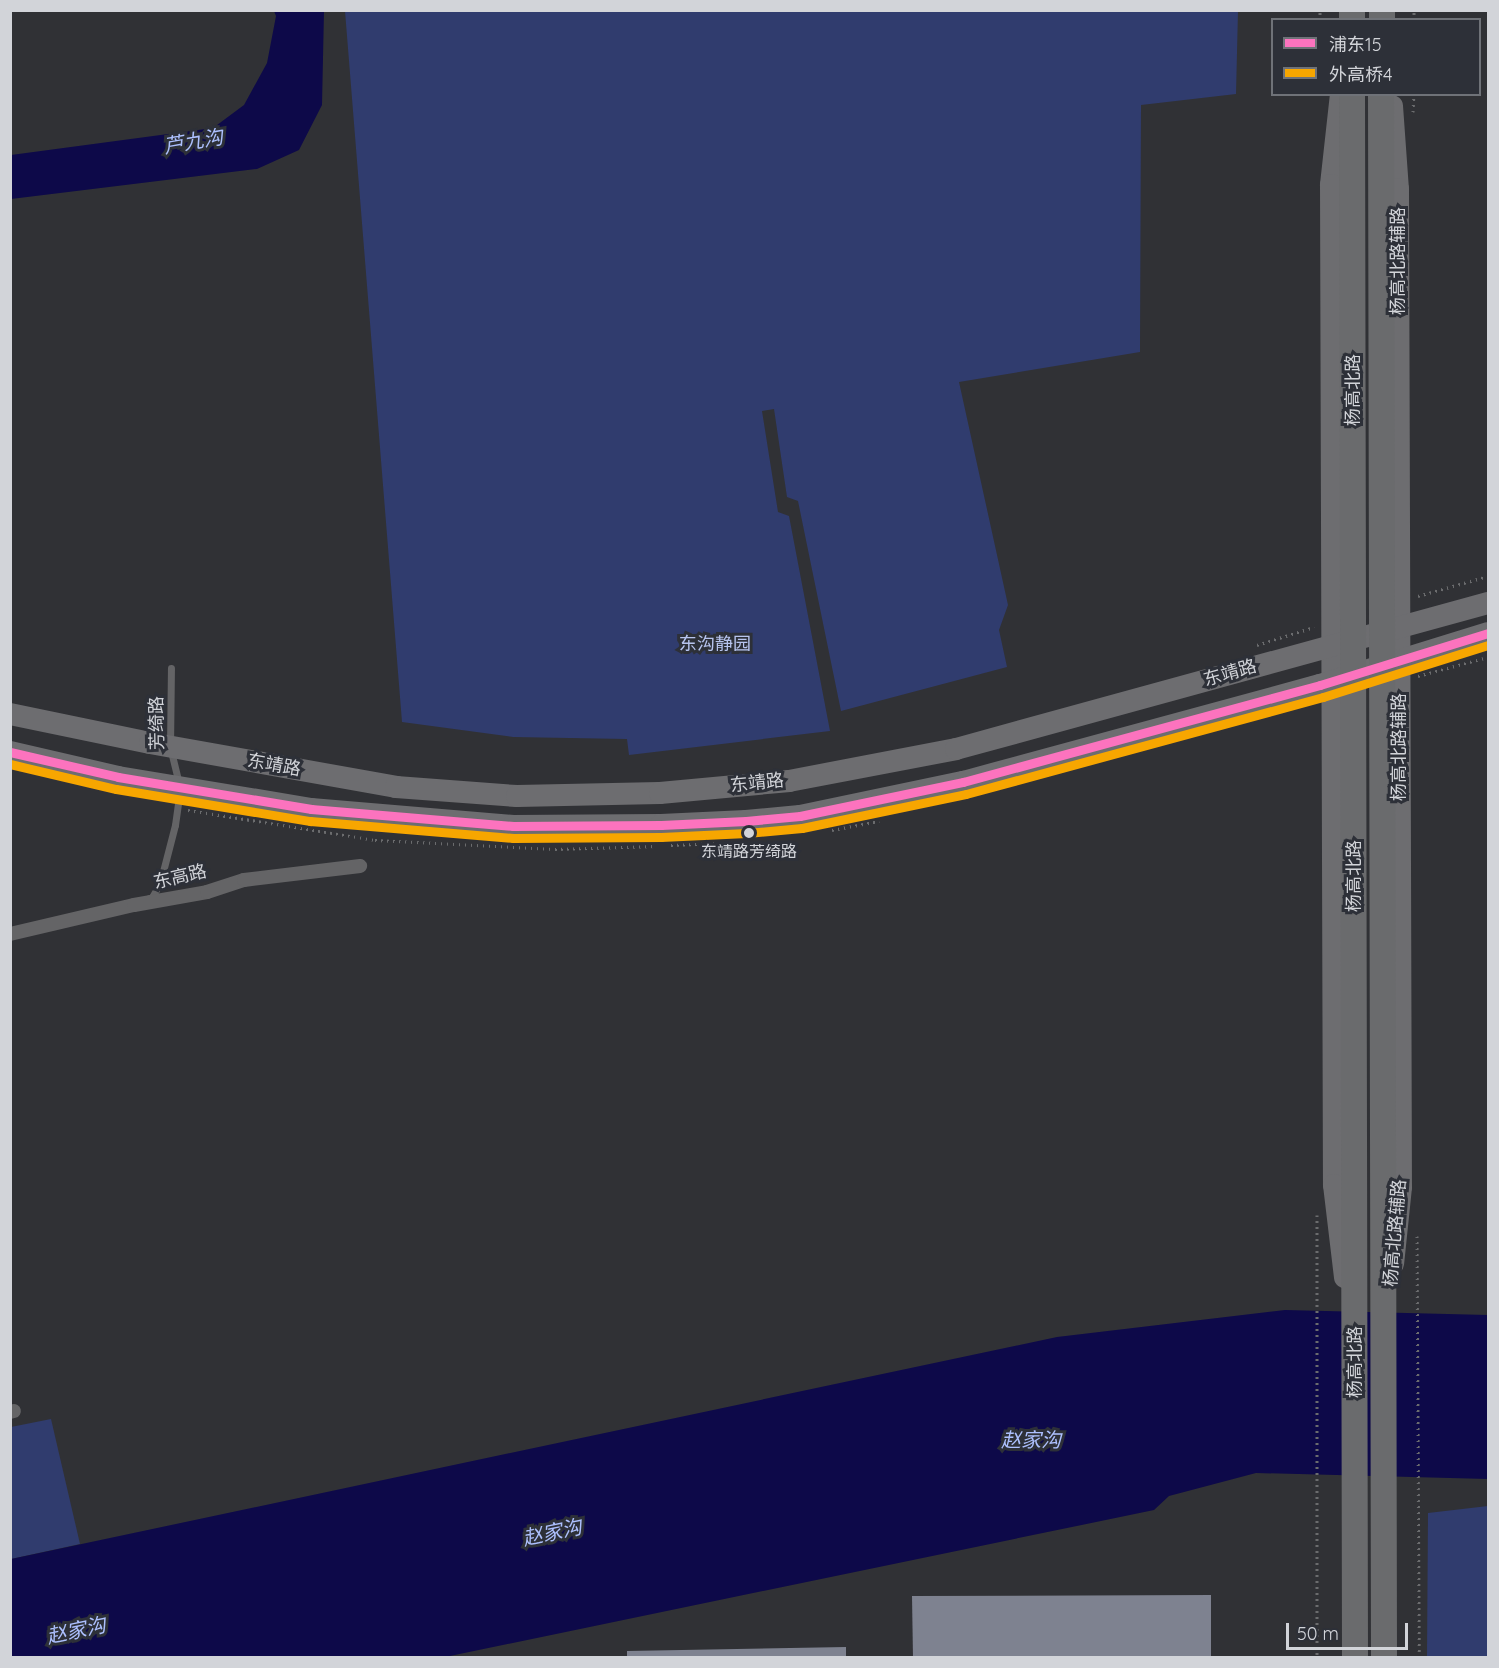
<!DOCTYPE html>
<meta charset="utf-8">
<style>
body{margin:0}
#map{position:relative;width:1499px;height:1668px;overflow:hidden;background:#303135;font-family:Quicksand,"Noto Sans SC",sans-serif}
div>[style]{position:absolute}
.green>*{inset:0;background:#303c6e}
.water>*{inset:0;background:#0d0949}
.building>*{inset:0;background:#7e8290}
.path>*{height:3px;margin-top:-1.5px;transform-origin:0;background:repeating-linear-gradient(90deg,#6b6c6e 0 1.5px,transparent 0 6px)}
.lane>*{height:7px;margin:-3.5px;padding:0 3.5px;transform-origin:3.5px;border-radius:3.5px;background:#646466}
.street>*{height:14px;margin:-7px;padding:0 7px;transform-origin:7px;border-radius:7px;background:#646466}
.primary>*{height:22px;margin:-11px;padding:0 11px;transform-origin:11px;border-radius:11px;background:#6d6d70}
.highway>*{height:26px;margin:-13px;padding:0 13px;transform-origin:13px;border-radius:13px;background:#6a6b6d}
.bus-1>*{height:9px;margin:-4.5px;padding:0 4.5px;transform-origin:4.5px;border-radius:4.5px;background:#fc73be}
.bus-2>*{height:9px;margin:-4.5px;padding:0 4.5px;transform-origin:4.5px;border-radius:4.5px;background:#f7a600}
.dots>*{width:16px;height:16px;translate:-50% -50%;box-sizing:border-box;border:3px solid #2d3038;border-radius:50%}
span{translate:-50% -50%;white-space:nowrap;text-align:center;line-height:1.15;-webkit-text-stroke:6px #2d3038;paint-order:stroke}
.bus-label{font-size:16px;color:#d2d4d9}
.street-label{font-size:18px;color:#d2d4d9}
.park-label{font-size:18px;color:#b7c4ee}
.water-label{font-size:20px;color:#adc0fe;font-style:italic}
.frame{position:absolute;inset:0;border:12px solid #d2d4d9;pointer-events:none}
.legend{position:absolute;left:1271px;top:18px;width:210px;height:78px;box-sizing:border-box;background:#2d3038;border:2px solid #6f7278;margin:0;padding:8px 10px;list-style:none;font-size:18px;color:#d2d4d9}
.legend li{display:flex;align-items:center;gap:12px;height:30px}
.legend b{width:30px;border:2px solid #6f7278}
.scale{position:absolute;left:1286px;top:1623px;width:122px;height:27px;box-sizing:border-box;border:3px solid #d2d4d9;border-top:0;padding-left:8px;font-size:18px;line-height:21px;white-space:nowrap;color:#d2d4d9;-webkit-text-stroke:4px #2d3038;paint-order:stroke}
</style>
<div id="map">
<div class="green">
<i style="clip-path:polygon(345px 11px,1238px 11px,1236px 94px,1141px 105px,1140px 352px,959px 382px,1008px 605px,999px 630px,1007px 667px,841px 711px,798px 501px,787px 497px,774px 409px,762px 411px,778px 512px,789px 516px,830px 731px,629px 755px,627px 739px,513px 737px,402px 722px)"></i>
<i style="clip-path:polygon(51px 1419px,80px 1544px,11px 1559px,11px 1427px)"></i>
<i style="clip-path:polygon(1488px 1506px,1488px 1657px,1427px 1657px,1428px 1513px)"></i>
</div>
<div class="water">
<i style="clip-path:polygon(274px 11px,324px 11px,322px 105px,299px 150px,257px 169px,11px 199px,11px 155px,213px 128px,244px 105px,267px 63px,276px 16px)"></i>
<i style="clip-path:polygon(1285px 1310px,1488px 1315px,1488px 1479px,1256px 1473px,1169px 1496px,1154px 1510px,445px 1657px,11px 1658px,11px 1559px,1057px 1337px)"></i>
</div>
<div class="building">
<i style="clip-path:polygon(1211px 1595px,1211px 1658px,913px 1658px,912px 1596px)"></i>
<i style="clip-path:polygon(846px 1647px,846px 1658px,627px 1658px,627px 1651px)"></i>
</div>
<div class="path">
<i style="left:1320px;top:20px;width:10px;rotate:-90deg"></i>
<i style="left:1414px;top:20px;width:10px;rotate:-90deg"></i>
<i style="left:1413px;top:112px;width:18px;rotate:-87deg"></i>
<i style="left:1418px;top:596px;width:73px;rotate:-15.9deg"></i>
<i style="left:1257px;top:645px;width:60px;rotate:-17.5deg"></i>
<i style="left:1418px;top:676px;width:73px;rotate:-15.2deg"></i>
<i style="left:188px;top:810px;width:189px;rotate:9.1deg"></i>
<i style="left:375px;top:840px;width:180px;rotate:2.9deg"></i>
<i style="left:555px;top:849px;width:101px;rotate:-1.7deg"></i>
<i style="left:832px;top:830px;width:48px;rotate:-10.8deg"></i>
<i style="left:671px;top:845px;width:77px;rotate:-2.2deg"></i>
<i style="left:1317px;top:1215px;width:443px;rotate:90deg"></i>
<i style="left:1417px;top:1236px;width:422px;rotate:89.7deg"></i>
</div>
<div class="lane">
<i style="left:147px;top:899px;width:5px;rotate:-22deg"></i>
<i style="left:152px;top:897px;width:16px;rotate:-60deg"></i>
<i style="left:160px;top:883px;width:60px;rotate:-75.5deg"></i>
<i style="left:175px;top:825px;width:37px;rotate:-82deg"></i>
<i style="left:180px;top:788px;width:42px;rotate:-103.7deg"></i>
<i style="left:170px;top:747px;width:79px;rotate:-89.3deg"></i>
</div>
<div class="street">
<i style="left:10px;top:934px;width:127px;rotate:-13.2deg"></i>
<i style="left:134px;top:905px;width:74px;rotate:-10.1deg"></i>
<i style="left:207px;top:892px;width:39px;rotate:-18deg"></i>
<i style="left:244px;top:880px;width:117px;rotate:-6.9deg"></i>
<i style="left:10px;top:1412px;width:4px;rotate:-14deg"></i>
</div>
<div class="primary">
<i style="left:1341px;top:94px;width:92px;rotate:96.3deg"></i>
<i style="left:1331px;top:185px;width:1000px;rotate:89.83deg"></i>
<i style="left:1334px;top:1185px;width:93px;rotate:83.2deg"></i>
<i style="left:1392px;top:106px;width:83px;rotate:85.9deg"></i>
<i style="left:1398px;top:189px;width:998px;rotate:89.83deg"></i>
<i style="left:1401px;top:1187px;width:77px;rotate:95.9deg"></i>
<i style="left:10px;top:714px;width:143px;rotate:11.7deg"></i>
<i style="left:150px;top:743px;width:250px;rotate:10.1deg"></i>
<i style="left:396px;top:787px;width:121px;rotate:4.3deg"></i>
<i style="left:517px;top:796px;width:143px;rotate:-1.2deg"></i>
<i style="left:660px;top:793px;width:130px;rotate:-5.3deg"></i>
<i style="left:789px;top:781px;width:170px;rotate:-10.8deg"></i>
<i style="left:956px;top:749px;width:552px;rotate:-15.35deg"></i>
<i style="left:10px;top:752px;width:111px;rotate:13deg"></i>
<i style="left:118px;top:777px;width:196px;rotate:9.4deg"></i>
<i style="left:311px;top:809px;width:203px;rotate:4.8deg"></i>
<i style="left:513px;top:826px;width:148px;rotate:-0.4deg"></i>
<i style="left:661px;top:825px;width:85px;rotate:-2.7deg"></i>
<i style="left:746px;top:821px;width:54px;rotate:-5.3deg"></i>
<i style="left:800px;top:816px;width:167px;rotate:-11.8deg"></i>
<i style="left:963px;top:782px;width:370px;rotate:-15.2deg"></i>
<i style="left:1320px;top:685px;width:176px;rotate:-17.2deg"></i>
</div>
<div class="highway">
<i style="left:1352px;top:20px;width:10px;rotate:-90deg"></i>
<i style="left:1382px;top:20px;width:10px;rotate:-90deg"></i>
<i style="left:1352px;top:94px;width:1564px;rotate:89.89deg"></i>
<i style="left:1381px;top:94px;width:1564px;rotate:89.89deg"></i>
</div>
<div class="bus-1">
<i style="left:10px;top:752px;width:111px;rotate:13deg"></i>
<i style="left:118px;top:777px;width:196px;rotate:9.4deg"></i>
<i style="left:311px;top:809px;width:203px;rotate:4.8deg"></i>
<i style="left:513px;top:826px;width:148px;rotate:-0.4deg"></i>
<i style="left:661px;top:825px;width:85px;rotate:-2.7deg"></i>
<i style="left:746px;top:821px;width:54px;rotate:-5.3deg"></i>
<i style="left:800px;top:816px;width:167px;rotate:-11.8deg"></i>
<i style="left:963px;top:782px;width:370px;rotate:-15.2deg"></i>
<i style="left:1320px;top:685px;width:176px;rotate:-17.2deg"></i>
</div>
<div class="bus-2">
<i style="left:10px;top:764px;width:109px;rotate:13.3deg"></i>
<i style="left:116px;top:789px;width:197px;rotate:9.4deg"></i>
<i style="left:310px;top:821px;width:204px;rotate:4.8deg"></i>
<i style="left:513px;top:838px;width:148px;rotate:-0.4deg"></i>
<i style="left:661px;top:837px;width:86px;rotate:-2.7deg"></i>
<i style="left:747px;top:833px;width:55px;rotate:-5.2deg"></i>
<i style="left:802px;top:828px;width:167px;rotate:-11.7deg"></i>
<i style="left:966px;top:794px;width:370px;rotate:-15.2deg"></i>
<i style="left:1323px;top:697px;width:173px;rotate:-17.5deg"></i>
</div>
<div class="dots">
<i style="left:749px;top:833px;background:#d2d4d9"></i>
</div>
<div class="bus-label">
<span style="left:749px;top:851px">东靖路芳绮路</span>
</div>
<div class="street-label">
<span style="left:1398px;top:261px;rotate:-90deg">杨高北路辅路</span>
<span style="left:1353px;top:390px;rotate:-90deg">杨高北路</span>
<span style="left:1230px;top:673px;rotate:-16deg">东靖路</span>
<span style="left:157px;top:723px;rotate:-91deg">芳绮路</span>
<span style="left:1399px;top:747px;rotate:-90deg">杨高北路辅路</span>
<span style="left:274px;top:765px;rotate:10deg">东靖路</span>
<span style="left:757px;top:783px;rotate:-6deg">东靖路</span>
<span style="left:1354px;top:876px;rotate:-90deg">杨高北路</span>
<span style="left:180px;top:877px;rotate:-13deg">东高路</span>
<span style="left:1395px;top:1233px;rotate:-85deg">杨高北路辅路</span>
<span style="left:1355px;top:1362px;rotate:-90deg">杨高北路</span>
</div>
<div class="park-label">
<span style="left:715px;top:644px">东沟静园</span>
</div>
<div class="water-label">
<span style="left:193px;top:141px;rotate:-10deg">芦九沟</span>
<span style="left:1031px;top:1439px">赵家沟</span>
<span style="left:552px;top:1532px;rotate:-12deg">赵家沟</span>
<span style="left:76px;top:1630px;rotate:-12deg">赵家沟</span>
</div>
<div class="frame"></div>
<ul class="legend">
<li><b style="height:8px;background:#fc73be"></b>浦东15</li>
<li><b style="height:8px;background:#f7a600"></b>外高桥4</li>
</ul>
<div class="scale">50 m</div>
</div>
